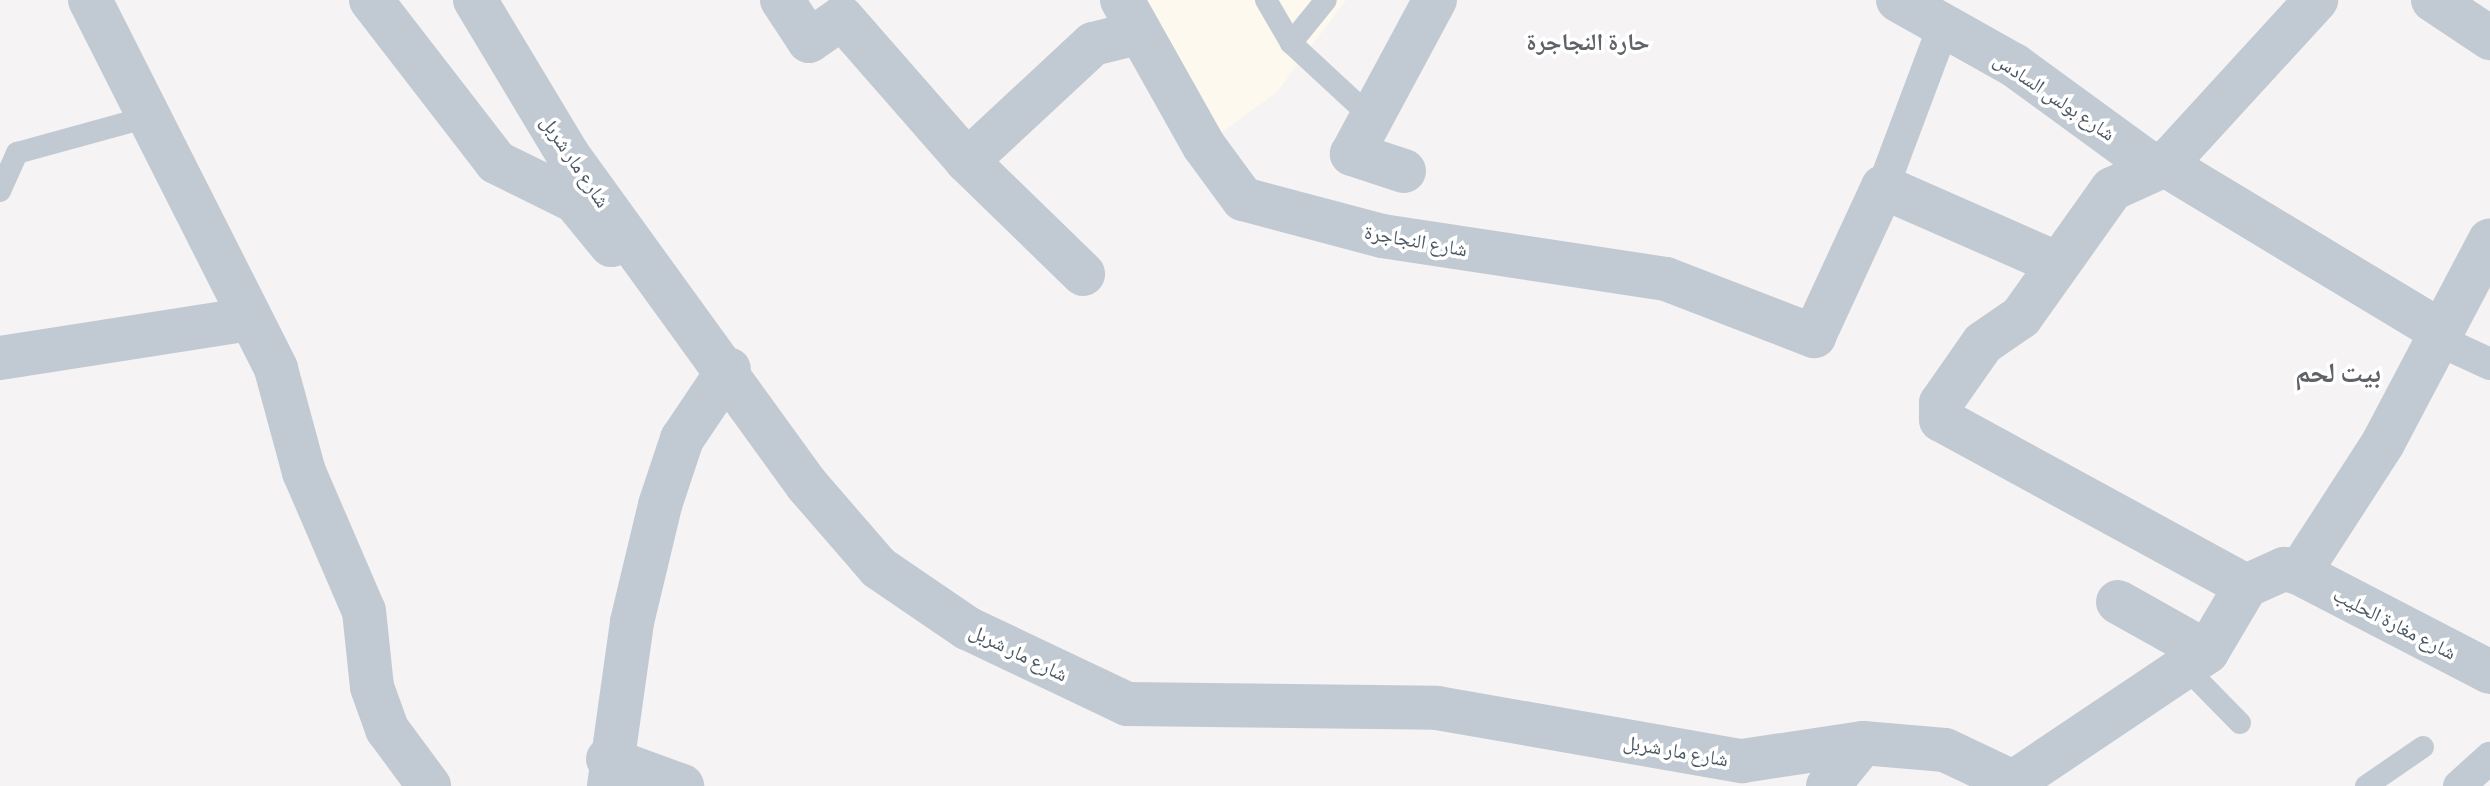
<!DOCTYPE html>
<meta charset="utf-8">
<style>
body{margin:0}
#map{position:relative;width:2490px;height:786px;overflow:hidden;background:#f5f3f3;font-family:Commissioner,"Noto Naskh Arabic",sans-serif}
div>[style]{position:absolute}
.commercial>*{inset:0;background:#fdf9ef}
.service>*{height:22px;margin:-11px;padding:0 11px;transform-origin:11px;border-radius:11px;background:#c1cad2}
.pedestrian>*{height:32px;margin:-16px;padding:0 16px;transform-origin:16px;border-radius:16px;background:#c1cad2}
.minor>*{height:44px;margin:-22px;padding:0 22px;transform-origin:22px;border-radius:22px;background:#c1cad2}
.tertiary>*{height:44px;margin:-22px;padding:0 22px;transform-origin:22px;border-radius:22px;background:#c1cad2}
span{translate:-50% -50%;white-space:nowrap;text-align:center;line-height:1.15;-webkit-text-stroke:7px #fff;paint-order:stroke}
.street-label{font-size:20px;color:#4a5661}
.quarter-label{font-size:24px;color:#5f6368;font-weight:700}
.district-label{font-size:28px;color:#5f6368;font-weight:700}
</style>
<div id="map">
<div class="commercial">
<i style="clip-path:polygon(1139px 0,1346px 0,1277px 92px,1215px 137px)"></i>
</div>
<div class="service">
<i style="left:1266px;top:0;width:50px;rotate:59.8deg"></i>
<i style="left:1291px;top:43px;width:110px;rotate:42.8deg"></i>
<i style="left:1291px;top:43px;width:55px;rotate:-50.9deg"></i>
<i style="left:0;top:191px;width:42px;rotate:-65.9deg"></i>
<i style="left:17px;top:153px;width:139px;rotate:-15.4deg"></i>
<i style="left:2186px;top:668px;width:77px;rotate:45.5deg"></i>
<i style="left:2366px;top:786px;width:69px;rotate:-34.4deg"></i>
</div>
<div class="pedestrian">
<i style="left:1883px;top:187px;width:171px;rotate:-69.4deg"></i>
<i style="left:2440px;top:341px;width:55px;rotate:24.7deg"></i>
<i style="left:2459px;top:786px;width:42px;rotate:-42.1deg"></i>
</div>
<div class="minor">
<i style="left:90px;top:0;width:413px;rotate:63.2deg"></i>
<i style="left:276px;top:369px;width:107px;rotate:74.8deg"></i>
<i style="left:304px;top:472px;width:151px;rotate:66.7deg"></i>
<i style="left:364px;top:611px;width:76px;rotate:84deg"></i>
<i style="left:372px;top:687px;width:45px;rotate:70.3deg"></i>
<i style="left:387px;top:729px;width:71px;rotate:53.6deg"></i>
<i style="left:371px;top:0;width:205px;rotate:52.3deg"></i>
<i style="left:496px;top:162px;width:88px;rotate:26.3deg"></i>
<i style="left:575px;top:201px;width:57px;rotate:50.7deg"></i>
<i style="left:782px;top:0;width:49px;rotate:56.6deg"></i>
<i style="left:809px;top:41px;width:40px;rotate:-34.9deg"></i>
<i style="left:842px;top:18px;width:190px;rotate:48.8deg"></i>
<i style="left:967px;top:161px;width:162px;rotate:44.2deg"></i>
<i style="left:1122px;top:0;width:167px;rotate:60.7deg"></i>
<i style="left:1204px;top:146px;width:66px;rotate:53.7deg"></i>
<i style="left:1243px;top:199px;width:144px;rotate:14.9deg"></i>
<i style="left:1382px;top:236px;width:287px;rotate:8.6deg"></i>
<i style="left:1666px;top:279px;width:159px;rotate:21.1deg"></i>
<i style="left:1814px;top:336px;width:164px;rotate:-65.2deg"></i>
<i style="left:1883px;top:187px;width:189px;rotate:23.7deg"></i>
<i style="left:1898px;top:0;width:133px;rotate:29.3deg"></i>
<i style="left:2014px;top:65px;width:165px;rotate:36.1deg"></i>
<i style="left:2147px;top:162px;width:18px;rotate:9deg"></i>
<i style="left:2165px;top:165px;width:314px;rotate:31.1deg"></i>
<i style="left:2434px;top:327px;width:15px;rotate:67deg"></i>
<i style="left:967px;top:161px;width:172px;rotate:-42.9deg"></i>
<i style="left:1093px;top:44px;width:45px;rotate:-14deg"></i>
<i style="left:1404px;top:171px;width:55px;rotate:-161.9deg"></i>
<i style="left:1352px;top:154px;width:175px;rotate:-61.7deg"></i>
<i style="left:0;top:358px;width:251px;rotate:-8.9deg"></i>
<i style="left:2299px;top:573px;width:215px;rotate:27.4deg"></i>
<i style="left:2246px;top:586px;width:347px;rotate:-151.4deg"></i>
<i style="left:1941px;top:420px;width:17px;rotate:-90deg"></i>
<i style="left:1941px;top:403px;width:73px;rotate:-55deg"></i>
<i style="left:1983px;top:343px;width:46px;rotate:-34.4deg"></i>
<i style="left:2021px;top:317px;width:157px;rotate:-54.6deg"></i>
<i style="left:2112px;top:189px;width:58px;rotate:-24.4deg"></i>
<i style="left:2165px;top:165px;width:224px;rotate:-47.5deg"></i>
<i style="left:2118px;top:602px;width:102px;rotate:29.3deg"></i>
<i style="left:608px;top:759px;width:79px;rotate:20deg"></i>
<i style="left:2015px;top:781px;width:231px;rotate:-33.9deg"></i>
<i style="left:2207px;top:652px;width:77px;rotate:-59.4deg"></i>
<i style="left:2246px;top:586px;width:42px;rotate:-24.1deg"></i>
<i style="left:2284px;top:569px;width:16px;rotate:15deg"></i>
<i style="left:2299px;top:573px;width:155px;rotate:-57.1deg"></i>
<i style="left:2383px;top:443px;width:229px;rotate:-62.2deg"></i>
<i style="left:609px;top:786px;width:166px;rotate:-82deg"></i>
<i style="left:632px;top:622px;width:120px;rotate:-76.5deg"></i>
<i style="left:660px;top:505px;width:70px;rotate:-71.6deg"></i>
<i style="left:682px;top:439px;width:84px;rotate:-56.1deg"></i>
</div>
<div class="tertiary">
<i style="left:475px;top:0;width:181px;rotate:59deg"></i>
<i style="left:568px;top:155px;width:407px;rotate:54.1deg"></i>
<i style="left:807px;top:485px;width:110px;rotate:49.1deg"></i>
<i style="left:879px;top:568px;width:107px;rotate:34.3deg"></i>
<i style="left:967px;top:628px;width:177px;rotate:25.4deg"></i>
<i style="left:1127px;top:704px;width:310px;rotate:0.7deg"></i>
<i style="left:1437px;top:708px;width:310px;rotate:9.9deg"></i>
<i style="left:1742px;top:761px;width:122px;rotate:-8.5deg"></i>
<i style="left:1863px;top:743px;width:82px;rotate:4.9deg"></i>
<i style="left:1945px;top:750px;width:84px;rotate:25.3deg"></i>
<i style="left:2433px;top:0;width:69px;rotate:33.7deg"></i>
<i style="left:1828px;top:786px;width:55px;rotate:-50.9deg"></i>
</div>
<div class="street-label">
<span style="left:2055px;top:96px;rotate:34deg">شارع بولس السادس</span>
<span style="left:576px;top:161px;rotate:56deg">شارع مار شربل</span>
<span style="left:1416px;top:240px;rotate:10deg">شارع النجاجرة</span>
<span style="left:2395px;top:623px;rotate:27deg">شارع مغارة الحليب</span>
<span style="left:1019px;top:652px;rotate:26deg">شارع مار شربل</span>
<span style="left:1676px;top:750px;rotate:10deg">شارع مار شربل</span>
</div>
<div class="quarter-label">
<span style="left:1588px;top:41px">حارة النجاجرة</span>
</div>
<div class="district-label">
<span style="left:2338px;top:371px">بيت لحم</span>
</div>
</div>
